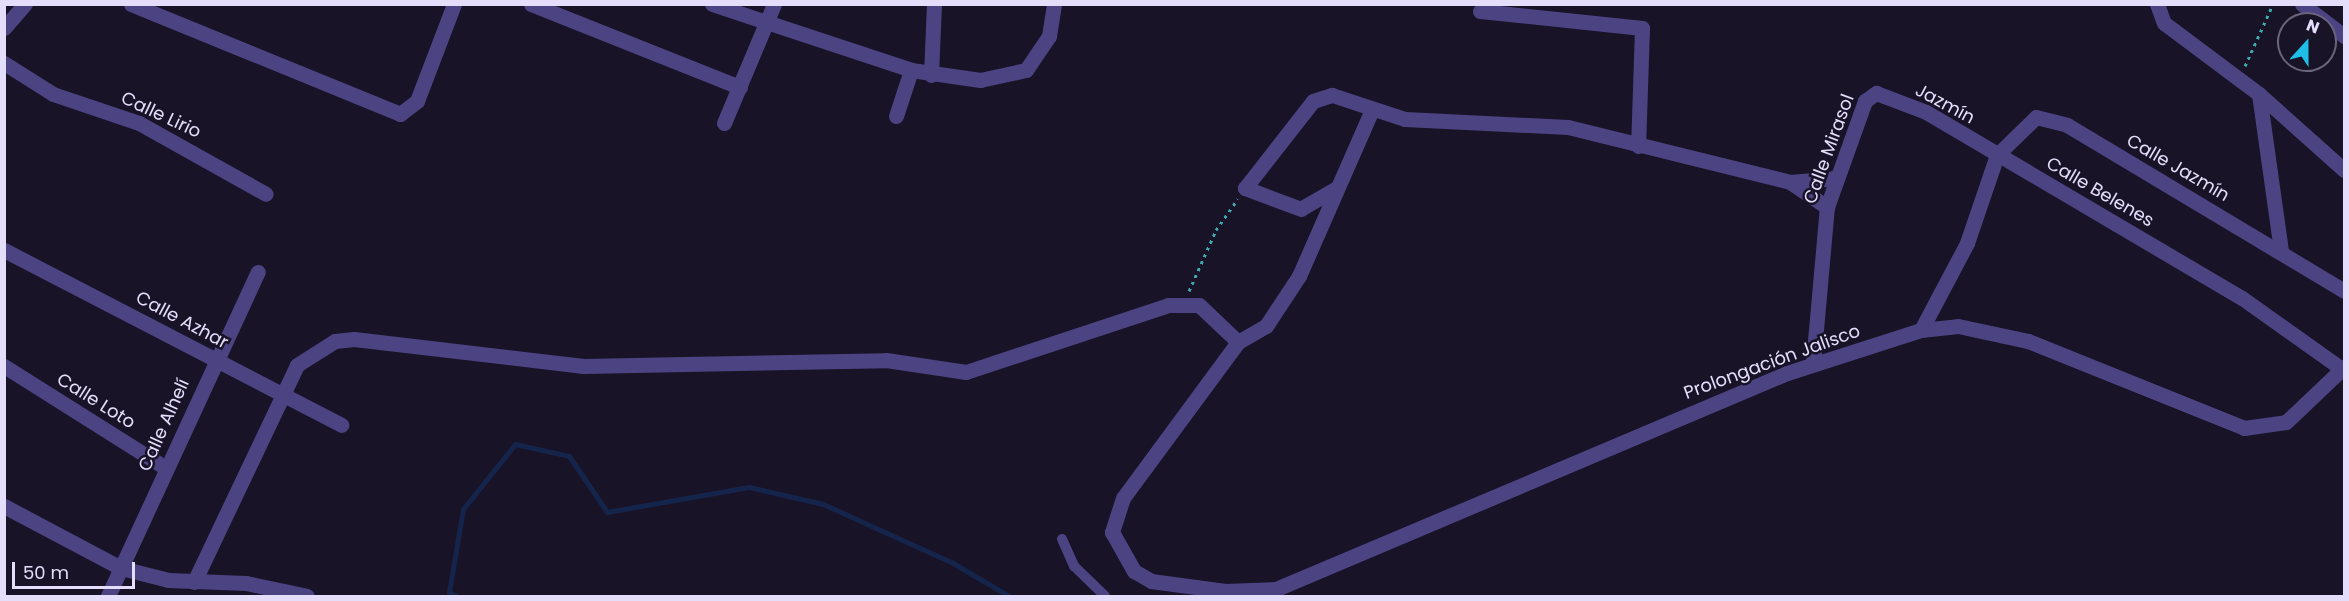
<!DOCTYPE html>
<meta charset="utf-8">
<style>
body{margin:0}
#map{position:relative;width:2349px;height:601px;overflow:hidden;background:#191328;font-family:Poppins,sans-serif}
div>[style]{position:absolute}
.stream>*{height:5px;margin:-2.5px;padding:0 2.5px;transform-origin:2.5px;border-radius:2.5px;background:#15244a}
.path>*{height:3px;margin-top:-1.5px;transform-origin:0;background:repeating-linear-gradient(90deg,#3eaaaf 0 3px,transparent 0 7.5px)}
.lane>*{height:10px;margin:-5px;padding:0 5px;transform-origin:5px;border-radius:5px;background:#4c4482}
.street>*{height:15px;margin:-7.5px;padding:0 7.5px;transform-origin:7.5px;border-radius:7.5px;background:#4c4482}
span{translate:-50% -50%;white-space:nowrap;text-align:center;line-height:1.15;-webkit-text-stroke:5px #191328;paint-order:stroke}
.street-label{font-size:18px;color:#e4defb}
.frame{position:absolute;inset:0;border:6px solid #e4defb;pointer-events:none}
.north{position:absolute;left:2277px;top:12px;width:60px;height:60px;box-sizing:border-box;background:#191328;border:2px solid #6a647c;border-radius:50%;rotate:21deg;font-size:16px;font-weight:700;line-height:24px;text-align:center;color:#e4defb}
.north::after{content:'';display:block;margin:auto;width:21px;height:27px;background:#1fbee6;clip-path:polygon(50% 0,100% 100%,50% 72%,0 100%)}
.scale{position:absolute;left:12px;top:562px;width:123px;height:27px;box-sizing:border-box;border:3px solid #e4defb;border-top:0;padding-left:8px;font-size:18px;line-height:21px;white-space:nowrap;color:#e4defb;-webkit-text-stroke:4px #191328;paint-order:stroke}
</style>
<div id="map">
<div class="stream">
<i style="left:456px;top:596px;width:8px;rotate:-150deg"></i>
<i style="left:449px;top:592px;width:84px;rotate:-80.4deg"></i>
<i style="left:463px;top:509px;width:83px;rotate:-51.3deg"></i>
<i style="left:515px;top:444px;width:55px;rotate:12.5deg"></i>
<i style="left:569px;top:456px;width:68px;rotate:55.8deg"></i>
<i style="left:607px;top:512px;width:144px;rotate:-10deg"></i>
<i style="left:749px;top:487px;width:76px;rotate:12.9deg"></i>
<i style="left:823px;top:504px;width:141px;rotate:24.4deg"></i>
<i style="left:951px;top:562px;width:67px;rotate:30.4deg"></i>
</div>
<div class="path">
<i style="left:2245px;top:66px;width:68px;rotate:-65.7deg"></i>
<i style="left:1189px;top:291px;width:67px;rotate:-66.1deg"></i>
<i style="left:1216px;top:230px;width:38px;rotate:-55deg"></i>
</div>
<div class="lane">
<i style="left:1062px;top:539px;width:30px;rotate:66deg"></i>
<i style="left:1074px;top:566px;width:43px;rotate:44.1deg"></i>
</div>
<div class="street">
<i style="left:131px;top:4px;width:291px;rotate:22.2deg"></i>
<i style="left:400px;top:114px;width:21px;rotate:-37deg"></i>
<i style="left:417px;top:101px;width:104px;rotate:-69.1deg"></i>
<i style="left:531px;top:4px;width:225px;rotate:21.7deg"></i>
<i style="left:712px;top:4px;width:210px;rotate:18.3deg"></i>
<i style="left:911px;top:70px;width:70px;rotate:8.2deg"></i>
<i style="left:980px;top:80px;width:47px;rotate:-12.3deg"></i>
<i style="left:1026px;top:70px;width:41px;rotate:-55.9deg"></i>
<i style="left:1049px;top:36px;width:32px;rotate:-81deg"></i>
<i style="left:2157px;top:4px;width:20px;rotate:70deg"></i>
<i style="left:2164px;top:23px;width:119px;rotate:36.8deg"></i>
<i style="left:2259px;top:94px;width:114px;rotate:41.8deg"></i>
<i style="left:2302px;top:4px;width:53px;rotate:37.3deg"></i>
<i style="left:1480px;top:11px;width:163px;rotate:6deg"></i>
<i style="left:1642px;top:28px;width:118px;rotate:91.9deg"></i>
<i style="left:4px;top:28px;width:32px;rotate:-49deg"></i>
<i style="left:4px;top:63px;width:58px;rotate:32.3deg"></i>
<i style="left:53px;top:94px;width:91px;rotate:18.6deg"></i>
<i style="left:139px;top:123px;width:145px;rotate:29.2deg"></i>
<i style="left:931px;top:75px;width:71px;rotate:-87.6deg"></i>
<i style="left:2259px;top:94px;width:158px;rotate:82deg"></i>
<i style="left:896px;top:116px;width:48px;rotate:-71.9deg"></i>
<i style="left:724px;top:123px;width:129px;rotate:-67.2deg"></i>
<i style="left:1790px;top:182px;width:45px;rotate:34deg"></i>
<i style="left:1335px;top:189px;width:39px;rotate:150deg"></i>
<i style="left:1301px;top:209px;width:60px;rotate:-159.4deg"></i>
<i style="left:1245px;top:188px;width:110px;rotate:-52deg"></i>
<i style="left:1313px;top:101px;width:20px;rotate:-18deg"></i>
<i style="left:1332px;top:95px;width:77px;rotate:18.2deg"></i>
<i style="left:1405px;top:119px;width:163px;rotate:2.8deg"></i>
<i style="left:1568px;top:127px;width:229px;rotate:13.9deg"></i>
<i style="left:1790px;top:182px;width:47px;rotate:-4.9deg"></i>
<i style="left:4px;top:250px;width:380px;rotate:27.4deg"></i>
<i style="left:1921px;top:330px;width:98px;rotate:-62.1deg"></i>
<i style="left:1967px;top:243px;width:93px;rotate:-71.2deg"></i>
<i style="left:1997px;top:155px;width:54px;rotate:-44.3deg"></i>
<i style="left:2036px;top:117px;width:32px;rotate:14deg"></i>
<i style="left:2067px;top:125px;width:323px;rotate:30.9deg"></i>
<i style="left:1238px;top:342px;width:32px;rotate:-30deg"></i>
<i style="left:1266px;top:326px;width:60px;rotate:-56.6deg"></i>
<i style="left:1299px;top:276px;width:181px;rotate:-66.3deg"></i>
<i style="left:1813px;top:363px;width:157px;rotate:-84.9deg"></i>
<i style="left:1827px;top:207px;width:113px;rotate:-70.3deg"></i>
<i style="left:1865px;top:101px;width:14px;rotate:-36deg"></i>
<i style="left:1876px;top:93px;width:53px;rotate:20.8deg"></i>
<i style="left:1926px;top:112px;width:367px;rotate:30.5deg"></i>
<i style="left:2242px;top:298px;width:123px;rotate:35.4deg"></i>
<i style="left:4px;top:366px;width:191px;rotate:32.2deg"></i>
<i style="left:4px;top:506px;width:132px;rotate:27.9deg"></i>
<i style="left:121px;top:568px;width:49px;rotate:14.3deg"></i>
<i style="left:168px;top:580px;width:78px;rotate:2.2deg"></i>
<i style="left:246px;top:583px;width:62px;rotate:12deg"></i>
<i style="left:194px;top:582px;width:240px;rotate:-64.6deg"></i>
<i style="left:297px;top:365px;width:45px;rotate:-32.3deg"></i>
<i style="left:335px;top:341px;width:19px;rotate:-6deg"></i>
<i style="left:354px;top:339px;width:231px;rotate:6.7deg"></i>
<i style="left:583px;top:366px;width:303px;rotate:-1.1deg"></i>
<i style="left:886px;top:360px;width:81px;rotate:8.5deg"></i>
<i style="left:966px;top:372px;width:213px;rotate:-18.3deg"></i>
<i style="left:1168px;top:305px;width:31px"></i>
<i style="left:1199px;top:305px;width:54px;rotate:43.5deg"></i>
<i style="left:1238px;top:342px;width:194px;rotate:126.4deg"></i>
<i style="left:1123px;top:498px;width:36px;rotate:108deg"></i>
<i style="left:1112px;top:532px;width:45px;rotate:60.6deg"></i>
<i style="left:1134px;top:571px;width:20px;rotate:30deg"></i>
<i style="left:1151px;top:581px;width:75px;rotate:7.7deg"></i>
<i style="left:1225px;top:591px;width:51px;rotate:-2.2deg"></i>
<i style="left:1276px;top:589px;width:555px;rotate:-22.91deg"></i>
<i style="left:1787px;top:373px;width:141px;rotate:-17.8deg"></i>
<i style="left:1921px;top:330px;width:37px;rotate:-6deg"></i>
<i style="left:1958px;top:326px;width:72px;rotate:12.1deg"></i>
<i style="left:2028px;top:341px;width:233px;rotate:21.9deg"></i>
<i style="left:2244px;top:428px;width:42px;rotate:-8.1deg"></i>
<i style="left:2286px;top:422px;width:80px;rotate:-43.5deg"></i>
<i style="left:108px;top:596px;width:357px;rotate:-65.2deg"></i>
</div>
<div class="street-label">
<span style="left:1945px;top:104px;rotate:28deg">Jazmín</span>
<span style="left:161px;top:115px;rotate:25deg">Calle Lirio</span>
<span style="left:1829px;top:149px;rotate:-70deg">Calle Mirasol</span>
<span style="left:2178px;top:168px;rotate:30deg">Calle Jazmín</span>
<span style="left:2100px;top:192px;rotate:30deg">Calle Belenes</span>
<span style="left:182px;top:320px;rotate:28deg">Calle Azhar</span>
<span style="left:1772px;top:362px;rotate:-20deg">Prolongación Jalisco</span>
<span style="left:96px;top:401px;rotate:32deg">Calle Loto</span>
<span style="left:164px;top:425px;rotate:-66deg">Calle Alhelí</span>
</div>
<div class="frame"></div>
<div class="north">N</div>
<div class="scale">50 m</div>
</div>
